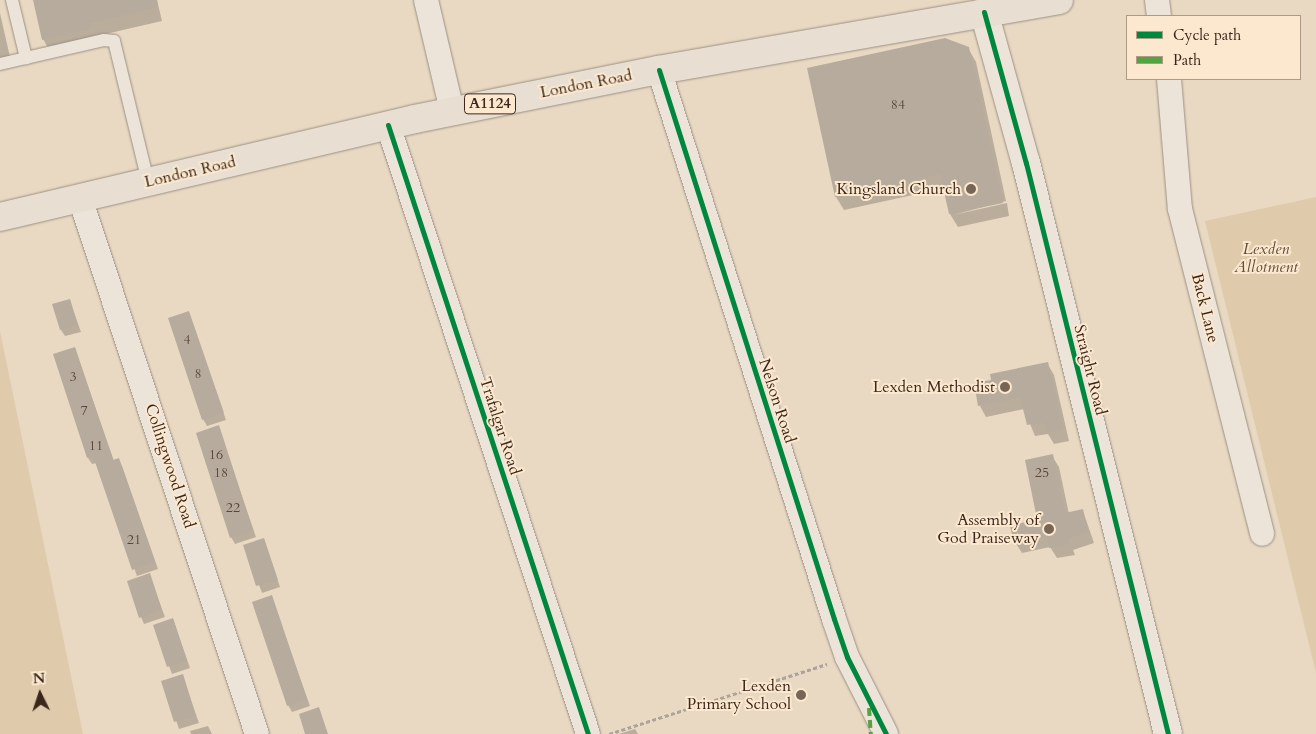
<!DOCTYPE html>
<style>
body{margin:0}
#map{position:relative;width:1316px;height:734px;overflow:hidden;background:#e9d9c3;font-family:Cardo,serif}
div>[style]{position:absolute}
.green>*{inset:0;background:#e0caac}
.shadow>*{inset:0;background:#0003}
.building>*{inset:0;background:#b6ab9c}
.path>*{height:3px;margin-top:-1.5px;transform-origin:0;background:repeating-linear-gradient(90deg,#aca39b 0 4px,transparent 0 6.5px)}
.roads{filter:drop-shadow(0 0 1px #9c9083) drop-shadow(0 0 1px #9c9083)}
.service>*{height:12px;margin:-6px;padding:0 6px;transform-origin:6px;border-radius:6px;background:#ece4d9}
.minor>*{height:24px;margin:-12px;padding:0 12px;transform-origin:12px;border-radius:12px;background:#ece4d9}
.tertiary>*{height:28px;margin:-14px;padding:0 14px;transform-origin:14px;border-radius:14px;background:#ece4d9}
.primary>*{height:28px;margin:-14px;padding:0 14px;transform-origin:14px;border-radius:14px;background:#e8dfd2}
.quiet>*{height:4px;margin-top:-2px;transform-origin:0;background:repeating-linear-gradient(90deg,#54a341 0 8px,transparent 0 12px)}
.cycleway>*{height:5px;margin:-2.5px;padding:0 2.5px;transform-origin:2.5px;border-radius:2.5px;background:#00873e}
.dots>*{width:14px;height:14px;translate:-50% -50%;box-sizing:border-box;border:2px solid #fbe8ce;border-radius:50%}
span{translate:-50% -50%;white-space:nowrap;text-align:center;line-height:1.15;-webkit-text-stroke:4px #fbe8ce;paint-order:stroke}
.number-label{font-size:14px;color:#5a473c}
.number-label span{-webkit-text-stroke-width:0}
.shield-label span{padding:1px 4px;background:#fbe8ce;border:1px solid;border-radius:4px;-webkit-text-stroke-width:0}
.shield-label{font-size:15px;color:#3b261c;font-weight:700}
.street-label{font-size:16px;color:#3b261c}
.poi-label{font-size:16px;color:#3b261c}
.right{translate:-100% -50%;text-align:right}
.park-label{font-size:16px;color:#624c3b;font-style:italic}
.legend{position:absolute;left:1126px;top:15px;width:175px;height:65px;box-sizing:border-box;background:#fbe8ce;border:1px solid #ae9a87;margin:0;padding:6px 9px;list-style:none;font-size:15px;color:#3b261c}
.legend li{display:flex;align-items:center;gap:10px;height:25px}
.legend b{width:25px;border:1px solid #ae9a87}
.north{position:absolute;left:15px;top:669px;width:50px;height:50px;-webkit-text-stroke:4px #fbe8ce;paint-order:stroke;rotate:356deg;font-size:14px;font-weight:700;line-height:20px;text-align:center;color:#3b261c}
.north::after{content:'';display:block;margin:auto;width:18px;height:22px;background:#3b261c;clip-path:polygon(50% 0,100% 100%,50% 72%,0 100%)}
</style>
<div id="map">
<div class="green">
<i style="clip-path:polygon(1316px 197px,1316px 673px,1205px 221px)"></i>
<i style="clip-path:polygon(0 331px,83px 734px,0 734px)"></i>
</div>
<div class="shadow">
<i style="clip-path:polygon(34px 0,157px 0,162px 21px,97px 36px,51px 53px,43px 39px)"></i>
<i style="clip-path:polygon(0 13px,12px 66px,0 68px)"></i>
<i style="clip-path:polygon(968px 48px,976px 62px,1006px 201px,953px 215px,1007px 203px,1009px 216px,958px 227px,950px 214px,945px 188px,844px 210px,836px 197px,808px 69px)"></i>
<i style="clip-path:polygon(70px 302px,81px 332px,65px 336px,61px 330px)"></i>
<i style="clip-path:polygon(188px 312px,226px 420px,207px 426px,203px 419px)"></i>
<i style="clip-path:polygon(75px 349px,114px 461px,118px 460px,122px 466px,158px 569px,137px 576px,97px 463px,92px 464px,88px 458px,55px 355px)"></i>
<i style="clip-path:polygon(1047px 363px,1054px 375px,1069px 441px,1054px 444px,1048px 434px,1035px 436px,1024px 409px,986px 417px,980px 406px,992px 381px)"></i>
<i style="clip-path:polygon(218px 427px,256px 537px,235px 544px,231px 537px)"></i>
<i style="clip-path:polygon(1052px 456px,1059px 467px,1069px 514px,1083px 511px,1094px 543px,1073px 550px,1075px 555px,1057px 558px,1050px 547px,1022px 553px,1015px 542px,1039px 520px)"></i>
<i style="clip-path:polygon(264px 540px,280px 587px,262px 593px,245px 546px)"></i>
<i style="clip-path:polygon(149px 575px,165px 617px,144px 624px,141px 617px)"></i>
<i style="clip-path:polygon(271px 597px,310px 706px,292px 712px,288px 705px)"></i>
<i style="clip-path:polygon(173px 619px,190px 668px,172px 674px,154px 625px)"></i>
<i style="clip-path:polygon(182px 675px,199px 723px,179px 729px,163px 681px)"></i>
<i style="clip-path:polygon(208px 726px,212px 734px,191px 734px,190px 731px)"></i>
<i style="clip-path:polygon(635px 729px,638px 734px,619px 734px)"></i>
</div>
<div class="building">
<i style="clip-path:polygon(33px 0,157px 0,158px 7px,90px 23px,92px 28px,42px 40px)"></i>
<i style="clip-path:polygon(945px 38px,969px 47px,1003px 203px,949px 214px,940px 174px,835px 197px,807px 68px)"></i>
<i style="clip-path:polygon(70px 299px,78px 325px,60px 330px,52px 304px)"></i>
<i style="clip-path:polygon(189px 311px,224px 413px,202px 420px,168px 318px)"></i>
<i style="clip-path:polygon(75px 347px,113px 460px,119px 458px,155px 562px,132px 570px,93px 456px,87px 458px,53px 354px)"></i>
<i style="clip-path:polygon(1048px 362px,1063px 429px,1046px 433px,1043px 422px,1027px 425px,1020px 397px,978px 406px,974px 383px,991px 380px,990px 374px)"></i>
<i style="clip-path:polygon(219px 425px,253px 530px,230px 538px,196px 433px)"></i>
<i style="clip-path:polygon(1053px 454px,1065px 513px,1083px 509px,1088px 532px,1068px 539px,1069px 544px,1049px 548px,1046px 536px,1014px 543px,1010px 526px,1037px 519px,1025px 460px)"></i>
<i style="clip-path:polygon(264px 538px,278px 580px,256px 586px,243px 545px)"></i>
<i style="clip-path:polygon(150px 573px,162px 610px,139px 618px,127px 581px)"></i>
<i style="clip-path:polygon(272px 595px,307px 699px,287px 706px,252px 602px)"></i>
<i style="clip-path:polygon(173px 618px,187px 661px,167px 667px,153px 625px)"></i>
<i style="clip-path:polygon(183px 674px,196px 716px,174px 722px,161px 681px)"></i>
<i style="clip-path:polygon(319px 707px,328px 734px,305px 734px,299px 714px)"></i>
</div>
<div class="path">
<i style="left:609px;top:734px;width:229px;rotate:-17.8deg"></i>
</div>
<div class="roads">
<div class="service">
<i style="left:12px;top:0;width:60px;rotate:76.4deg"></i>
<i style="left:0;top:64px;width:107px;rotate:-13deg"></i>
<i style="left:104px;top:40px;width:10px;rotate:6deg"></i>
<i style="left:114px;top:41px;width:145px;rotate:76.4deg"></i>
</div>
<div class="minor">
<i style="left:426px;top:0;width:114px;rotate:76.8deg"></i>
<i style="left:1157px;top:0;width:16px;rotate:83deg"></i>
<i style="left:659px;top:70px;width:576px;rotate:72.32deg"></i>
<i style="left:834px;top:619px;width:40px;rotate:71.1deg"></i>
<i style="left:847px;top:657px;width:86px;rotate:63.1deg"></i>
<i style="left:1169px;top:79px;width:130px;rotate:85.2deg"></i>
<i style="left:1180px;top:209px;width:335px;rotate:75.8deg"></i>
<i style="left:388px;top:125px;width:641px;rotate:71.82deg"></i>
<i style="left:80px;top:198px;width:564px;rotate:71.73deg"></i>
</div>
<div class="tertiary">
<i style="left:984px;top:12px;width:157px;rotate:74.5deg"></i>
<i style="left:1026px;top:163px;width:588px;rotate:76.03deg"></i>
</div>
<div class="primary">
<i style="left:0;top:217px;width:426px;rotate:-13.3deg"></i>
<i style="left:415px;top:119px;width:249px;rotate:-11.4deg"></i>
<i style="left:659px;top:70px;width:406px;rotate:-9.9deg"></i>
</div>
</div>
<div class="quiet">
<i style="left:869px;top:708px;width:26px;rotate:86deg"></i>
</div>
<div class="cycleway">
<i style="left:984px;top:12px;width:157px;rotate:74.5deg"></i>
<i style="left:1026px;top:163px;width:588px;rotate:76.03deg"></i>
<i style="left:659px;top:70px;width:576px;rotate:72.32deg"></i>
<i style="left:834px;top:619px;width:40px;rotate:71.1deg"></i>
<i style="left:847px;top:657px;width:86px;rotate:63.1deg"></i>
<i style="left:388px;top:125px;width:641px;rotate:71.82deg"></i>
</div>
<div class="dots">
<i style="left:971px;top:189px;background:#786556"></i>
<i style="left:1005px;top:387px;background:#786556"></i>
<i style="left:1049px;top:529px;background:#786556"></i>
<i style="left:801px;top:695px;background:#786556"></i>
</div>
<div class="number-label">
<span style="left:898px;top:105px">84</span>
<span style="left:187px;top:340px">4</span>
<span style="left:198px;top:374px">8</span>
<span style="left:73px;top:377px">3</span>
<span style="left:84px;top:411px">7</span>
<span style="left:96px;top:446px">11</span>
<span style="left:216px;top:455px">16</span>
<span style="left:221px;top:473px">18</span>
<span style="left:1042px;top:473px">25</span>
<span style="left:233px;top:508px">22</span>
<span style="left:134px;top:540px">21</span>
</div>
<div class="shield-label">
<span style="left:490px;top:104px">A1124</span>
</div>
<div class="street-label">
<span style="left:586px;top:84px;rotate:-11deg">London Road</span>
<span style="left:190px;top:172px;rotate:-13deg">London Road</span>
<span style="left:1205px;top:308px;rotate:76deg">Back Lane</span>
<span style="left:1090px;top:370px;rotate:76deg">Straight Road</span>
<span style="left:777px;top:401px;rotate:72deg">Nelson Road</span>
<span style="left:500px;top:426px;rotate:72deg">Trafalgar Road</span>
<span style="left:170px;top:466px;rotate:72deg">Collingwood Road</span>
</div>
<div class="poi-label">
<span class="right" style="left:961px;top:189px">Kingsland Church</span>
<span class="right" style="left:995px;top:387px">Lexden Methodist</span>
<span class="right" style="left:1039px;top:529px">Assembly of<br>God Praiseway</span>
<span class="right" style="left:791px;top:695px">Lexden<br>Primary School</span>
</div>
<div class="park-label">
<span style="left:1266px;top:258px">Lexden<br>Allotment</span>
</div>
<ul class="legend">
<li><b style="height:6px;background:#00873e"></b>Cycle path</li>
<li><b style="height:6px;background:#54a341"></b>Path</li>
</ul>
<div class="north">N</div>
</div>
